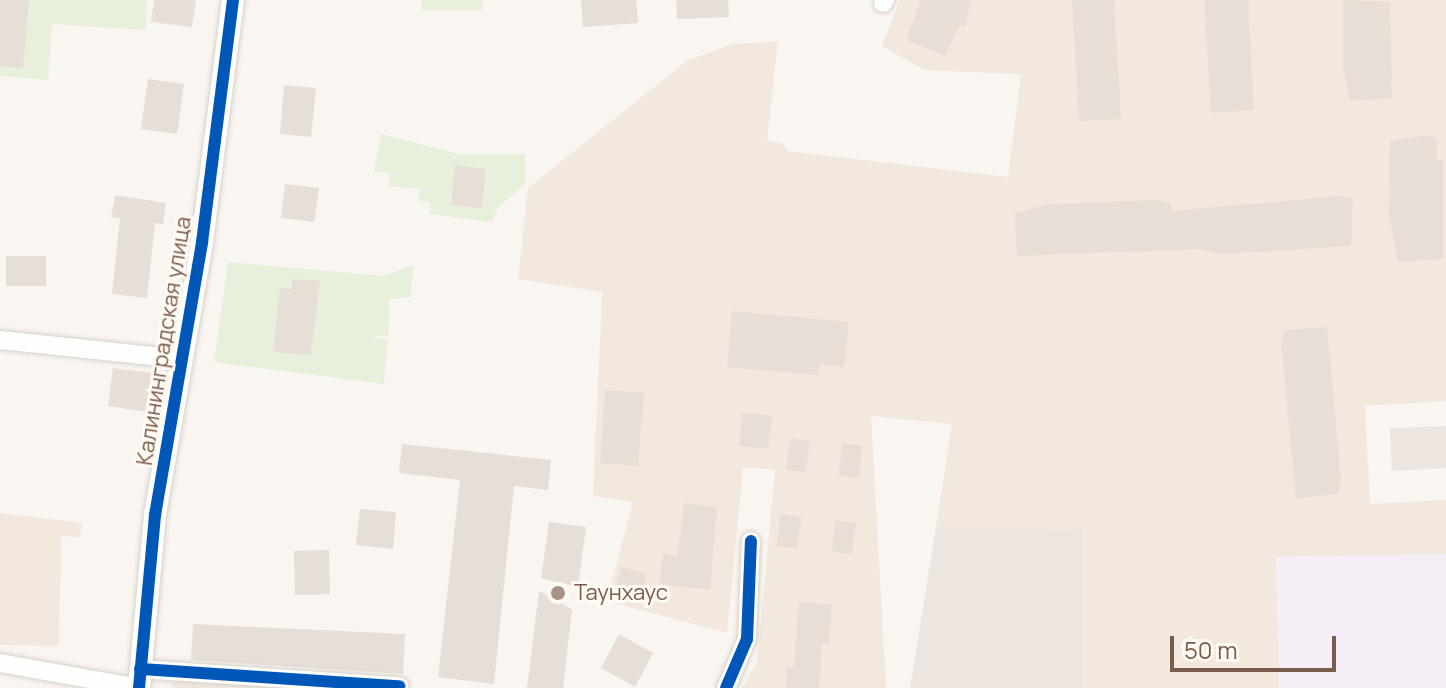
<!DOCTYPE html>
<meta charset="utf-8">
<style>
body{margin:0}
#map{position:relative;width:1446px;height:688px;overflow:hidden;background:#f9f5f0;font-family:Manrope,sans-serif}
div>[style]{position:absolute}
.residential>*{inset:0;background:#f2e8de}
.industrial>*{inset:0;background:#ede5e0}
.education>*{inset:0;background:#f6eef6}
.green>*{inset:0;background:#e7f0db}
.building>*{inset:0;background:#e6ded7}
.roads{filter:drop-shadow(0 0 2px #d7d1cb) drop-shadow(0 0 2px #d7d1cb)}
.minor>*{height:18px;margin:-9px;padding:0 9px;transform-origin:9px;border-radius:9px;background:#fefefd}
.tertiary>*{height:22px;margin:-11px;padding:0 11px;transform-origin:11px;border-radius:11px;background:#fefefd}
.cycleway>*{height:12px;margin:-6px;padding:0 6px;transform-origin:6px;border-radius:6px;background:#0057b8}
.dots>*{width:22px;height:22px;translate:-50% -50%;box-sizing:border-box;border:4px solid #fffaf3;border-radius:50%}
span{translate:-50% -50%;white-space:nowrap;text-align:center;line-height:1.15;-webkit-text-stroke:6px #fffaf3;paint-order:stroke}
.street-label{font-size:22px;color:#7a5c4d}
.poi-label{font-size:22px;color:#7a5c4d}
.left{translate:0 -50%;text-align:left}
.scale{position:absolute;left:1170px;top:636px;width:166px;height:36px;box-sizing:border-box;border:4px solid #7a5c4d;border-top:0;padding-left:10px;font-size:24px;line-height:28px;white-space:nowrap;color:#7a5c4d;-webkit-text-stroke:6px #fffaf3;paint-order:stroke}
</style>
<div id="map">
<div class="residential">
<i style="clip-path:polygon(900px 0,1446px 0,1446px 401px,1365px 406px,1370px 504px,1446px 500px,1446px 554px,1277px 557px,1279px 688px,1081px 688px,1081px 530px,936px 527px,952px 424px,871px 416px,886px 688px,742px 688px,757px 663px,775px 470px,743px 467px,727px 633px,607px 601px,633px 502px,593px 496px,602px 292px,518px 279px,528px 188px,688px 60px,733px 44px,778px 41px,767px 141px,782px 143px,787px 151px,1008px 177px,1021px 74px,924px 70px,882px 46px)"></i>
<i style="clip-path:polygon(0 513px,82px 523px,80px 537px,61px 536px,59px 646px,0 645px)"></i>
<i style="clip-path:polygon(173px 673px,340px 688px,172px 688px)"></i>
</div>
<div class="industrial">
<i style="clip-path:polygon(1446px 426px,1446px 468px,1392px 471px,1390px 428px)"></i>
<i style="clip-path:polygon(936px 527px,1081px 530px,1081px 688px,910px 688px)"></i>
</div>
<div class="education">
<i style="clip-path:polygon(1446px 554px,1446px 688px,1279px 688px,1276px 557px)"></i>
</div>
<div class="green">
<i style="clip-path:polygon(0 0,147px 0,146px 30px,52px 24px,48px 80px,0 76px)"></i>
<i style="clip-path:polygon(422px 0,483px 0,482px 10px,422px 10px)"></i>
<i style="clip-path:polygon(381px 134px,459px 154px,525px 154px,525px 184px,498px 208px,491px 222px,430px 214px,430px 202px,419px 201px,419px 189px,389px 186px,390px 173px,374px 172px)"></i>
<i style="clip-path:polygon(228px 262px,384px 276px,413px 265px,411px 297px,390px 299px,388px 336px,370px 337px,388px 339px,384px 384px,214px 362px)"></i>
</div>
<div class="building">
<i style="clip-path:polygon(0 0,29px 0,23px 68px,0 66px)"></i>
<i style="clip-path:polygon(154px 0,196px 0,192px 27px,151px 22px)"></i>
<i style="clip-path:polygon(581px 0,636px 0,638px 23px,583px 27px)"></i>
<i style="clip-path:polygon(676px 0,728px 0,729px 17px,677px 19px)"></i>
<i style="clip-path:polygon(921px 0,971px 0,965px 26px,960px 25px,945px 56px,906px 40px)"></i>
<i style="clip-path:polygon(1072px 0,1114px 0,1121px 119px,1079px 121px)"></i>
<i style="clip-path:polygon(1204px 0,1248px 0,1254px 110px,1211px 113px)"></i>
<i style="clip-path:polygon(1343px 0,1390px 2px,1392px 98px,1350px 101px,1343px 67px)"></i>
<i style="clip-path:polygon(148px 79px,184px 84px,177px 134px,141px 129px)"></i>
<i style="clip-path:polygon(284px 85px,316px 88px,311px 137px,280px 134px)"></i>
<i style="clip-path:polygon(1428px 135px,1436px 138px,1437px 160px,1443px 160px,1443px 259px,1398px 262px,1389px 215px,1390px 141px)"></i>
<i style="clip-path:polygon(455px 165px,486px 169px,482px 208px,451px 205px)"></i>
<i style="clip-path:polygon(285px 184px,319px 188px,314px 222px,281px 218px)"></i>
<i style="clip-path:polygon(115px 195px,166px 203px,163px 224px,155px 223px,147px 298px,112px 294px,120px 218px,111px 217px)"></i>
<i style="clip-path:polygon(1340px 196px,1353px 199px,1351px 246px,1223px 254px,1199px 249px,1017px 256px,1015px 213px,1048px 204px,1158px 200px,1171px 203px,1171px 211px)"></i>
<i style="clip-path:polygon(6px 256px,46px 256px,46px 286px,6px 286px)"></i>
<i style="clip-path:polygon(292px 279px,320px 281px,311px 355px,273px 352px,280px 288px,292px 289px)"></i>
<i style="clip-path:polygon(732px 311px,849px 322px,844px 367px,820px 364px,818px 375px,727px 367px)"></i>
<i style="clip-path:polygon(1327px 327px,1341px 482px,1338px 494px,1296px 498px,1281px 342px,1285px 330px)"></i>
<i style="clip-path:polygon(113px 368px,152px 373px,147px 412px,108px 406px)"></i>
<i style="clip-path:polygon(605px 390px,644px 393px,638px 466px,600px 463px)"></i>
<i style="clip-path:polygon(742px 413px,772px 416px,768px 449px,739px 446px)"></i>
<i style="clip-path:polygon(790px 438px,810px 441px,806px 472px,786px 470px)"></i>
<i style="clip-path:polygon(402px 444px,551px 460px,548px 490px,514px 486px,494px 684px,438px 677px,460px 480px,399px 473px)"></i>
<i style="clip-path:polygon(842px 444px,862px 446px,859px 478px,839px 476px)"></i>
<i style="clip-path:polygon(684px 503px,717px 507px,710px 590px,659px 584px,663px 554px,677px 556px)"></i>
<i style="clip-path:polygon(360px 509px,396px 512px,393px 549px,356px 545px)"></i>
<i style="clip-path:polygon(780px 514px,801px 517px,797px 548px,777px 546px)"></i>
<i style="clip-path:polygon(835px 520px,856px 523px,852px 554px,832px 552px)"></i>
<i style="clip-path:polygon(549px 522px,586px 527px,578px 587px,541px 578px)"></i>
<i style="clip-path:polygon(329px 550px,330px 594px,295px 595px,294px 551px)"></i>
<i style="clip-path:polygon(621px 567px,647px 574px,639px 604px,613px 597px)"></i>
<i style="clip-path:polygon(539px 591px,572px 609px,563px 688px,527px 688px)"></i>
<i style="clip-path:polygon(799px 602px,832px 604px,829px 644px,822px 643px,819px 688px,786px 688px,787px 667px,794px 667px)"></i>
<i style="clip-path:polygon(193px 624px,405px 634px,403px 674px,191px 660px)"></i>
<i style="clip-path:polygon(619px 634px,653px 653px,635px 687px,601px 668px)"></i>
</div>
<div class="roads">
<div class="minor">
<i style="left:883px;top:3px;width:4px;rotate:-56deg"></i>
<i style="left:0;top:340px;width:182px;rotate:6deg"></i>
<i style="left:0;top:663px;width:141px;rotate:10.2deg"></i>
<i style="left:140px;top:669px;width:260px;rotate:3.8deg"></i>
<i style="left:726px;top:688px;width:53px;rotate:-66.8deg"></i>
<i style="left:747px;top:639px;width:98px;rotate:-87.7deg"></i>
</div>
<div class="tertiary">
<i style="left:139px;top:688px;width:174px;rotate:-84.7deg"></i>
<i style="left:155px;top:515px;width:277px;rotate:-80.2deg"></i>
<i style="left:202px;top:242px;width:244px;rotate:-82.7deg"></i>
</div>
</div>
<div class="cycleway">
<i style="left:140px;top:669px;width:260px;rotate:3.8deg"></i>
<i style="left:139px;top:688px;width:174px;rotate:-84.7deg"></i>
<i style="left:155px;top:515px;width:277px;rotate:-80.2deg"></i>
<i style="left:202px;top:242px;width:244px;rotate:-82.7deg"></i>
<i style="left:726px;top:688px;width:53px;rotate:-66.8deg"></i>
<i style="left:747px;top:639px;width:98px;rotate:-87.7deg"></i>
</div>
<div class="dots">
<i style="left:558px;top:593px;background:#a69286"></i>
</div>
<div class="street-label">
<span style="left:164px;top:341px;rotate:-81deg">Калининградская улица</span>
</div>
<div class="poi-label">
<span class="left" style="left:574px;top:593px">Таунхаус</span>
</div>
<div class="scale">50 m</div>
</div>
